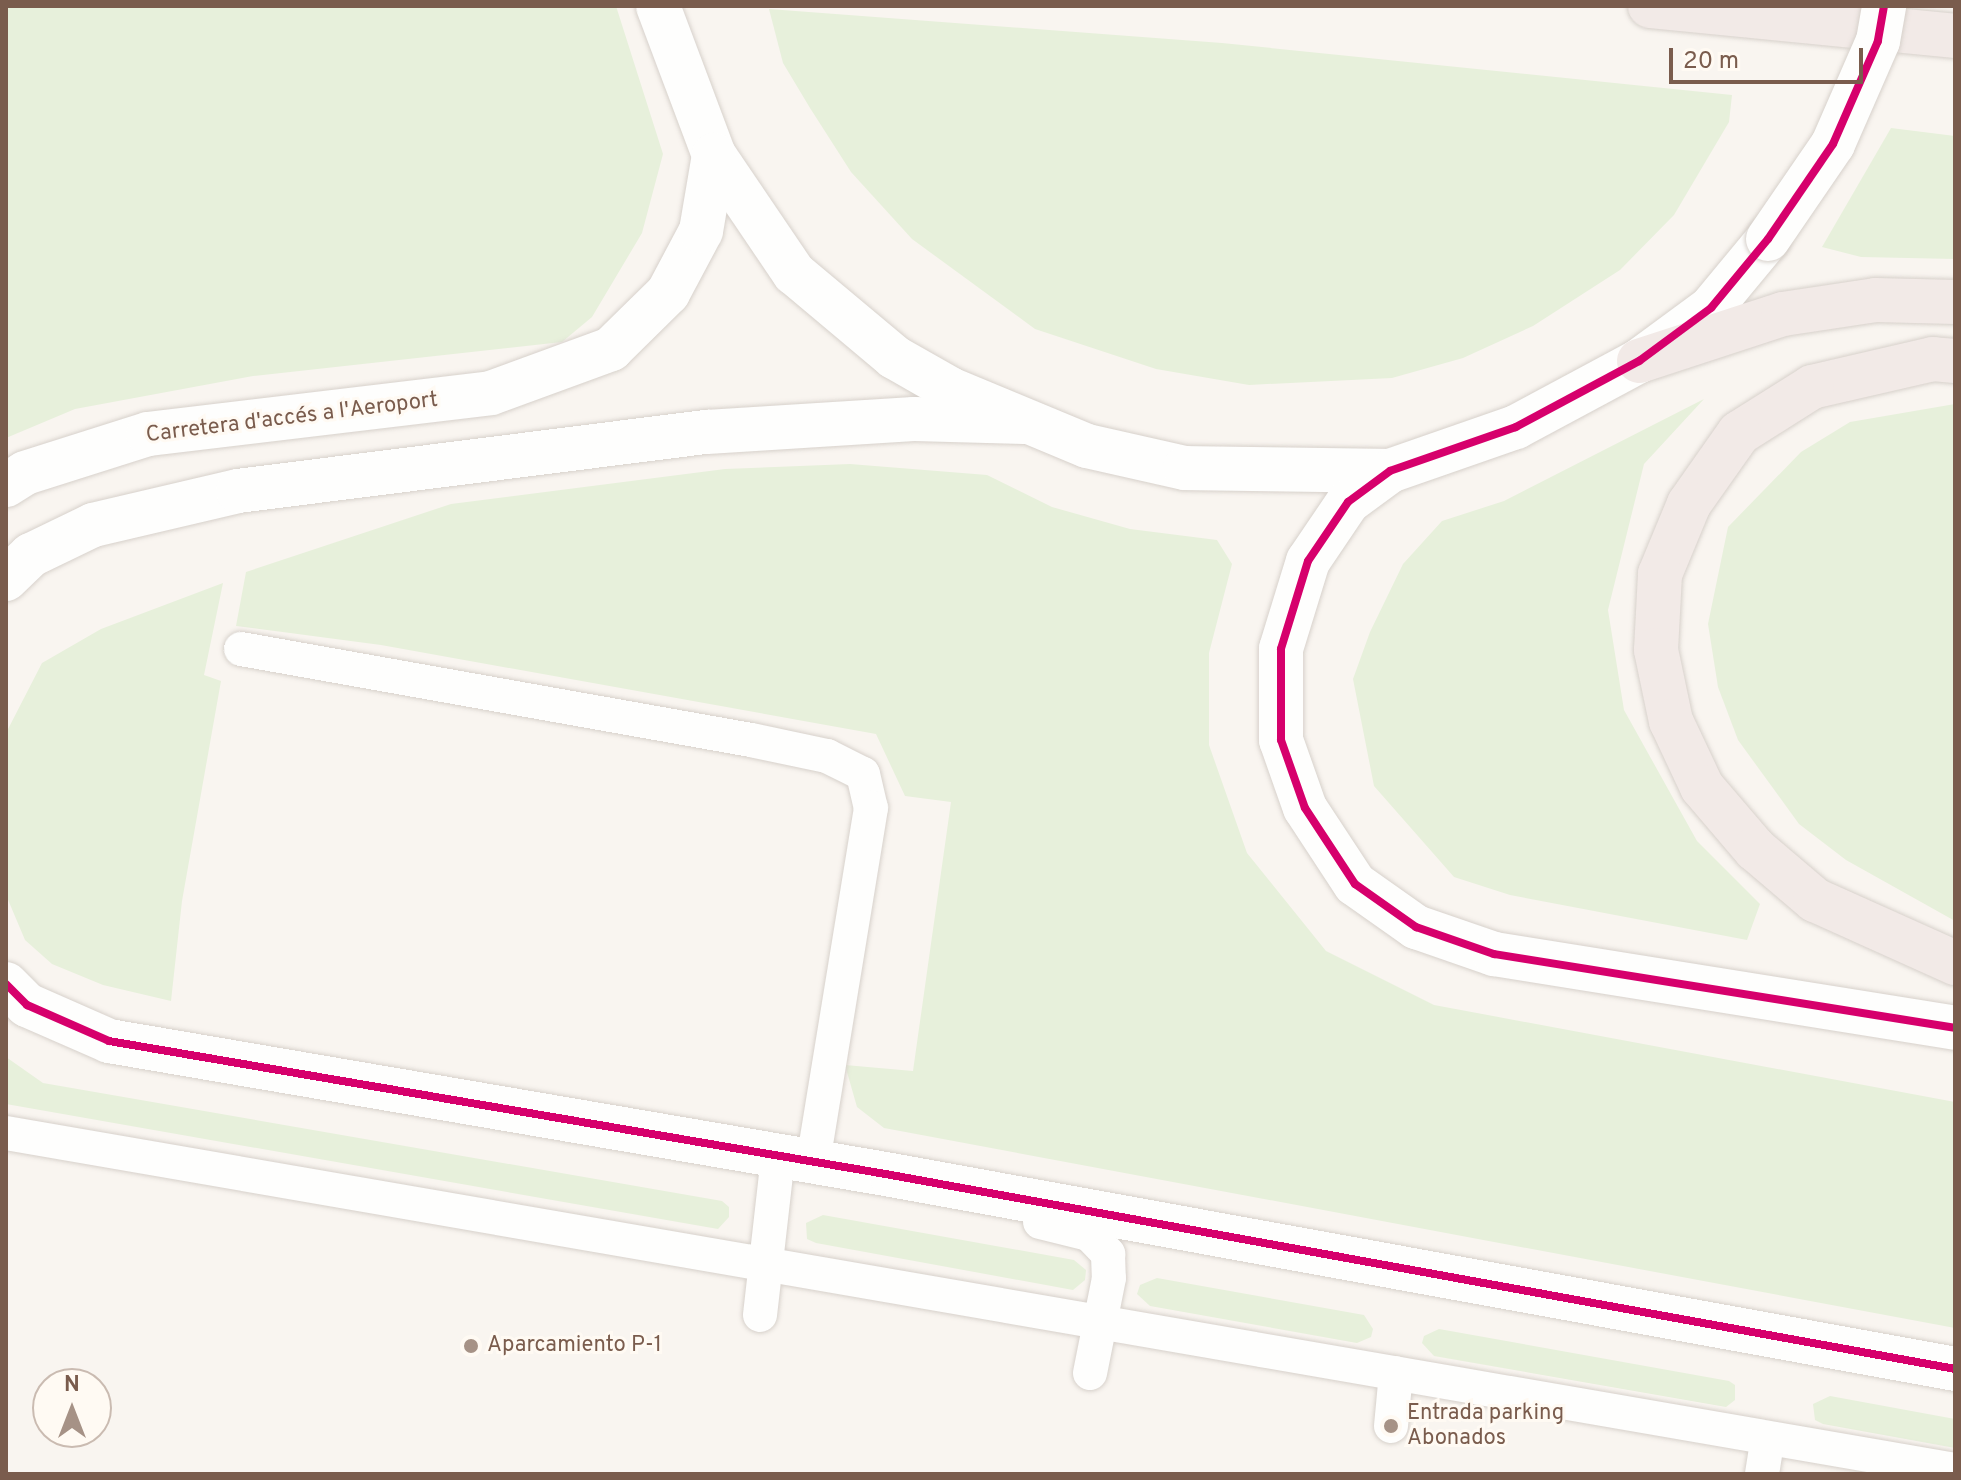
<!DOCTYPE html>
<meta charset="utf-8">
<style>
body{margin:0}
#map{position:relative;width:1961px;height:1480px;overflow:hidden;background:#f9f5f0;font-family:Overpass,sans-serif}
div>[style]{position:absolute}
.green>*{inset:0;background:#e7f0db}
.roads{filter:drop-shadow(0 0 2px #d7d1cb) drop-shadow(0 0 2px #d7d1cb)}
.service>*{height:34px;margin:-17px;padding:0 17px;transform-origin:17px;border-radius:17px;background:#fefefd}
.tertiary>*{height:44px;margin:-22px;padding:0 22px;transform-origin:22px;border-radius:22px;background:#fefefd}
.motorway>*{height:44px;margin:-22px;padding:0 22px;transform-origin:22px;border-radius:22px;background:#f2eae7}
.bridges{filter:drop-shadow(0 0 2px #d7d1cb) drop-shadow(0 0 2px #d7d1cb)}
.tertiary-bridge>*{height:44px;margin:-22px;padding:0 22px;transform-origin:22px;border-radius:22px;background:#fefefd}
.cycleway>*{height:8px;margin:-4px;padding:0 4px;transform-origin:4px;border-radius:4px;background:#d6006c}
.dots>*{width:22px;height:22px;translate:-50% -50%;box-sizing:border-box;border:4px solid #fffaf3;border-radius:50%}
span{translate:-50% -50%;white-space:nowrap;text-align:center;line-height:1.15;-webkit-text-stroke:6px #fffaf3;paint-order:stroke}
.street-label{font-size:22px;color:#7a5c4d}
.poi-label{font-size:22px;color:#7a5c4d}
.left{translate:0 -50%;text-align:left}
.frame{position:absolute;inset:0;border:8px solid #7a5c4d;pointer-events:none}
.north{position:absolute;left:32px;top:1368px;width:80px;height:80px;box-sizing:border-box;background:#fffaf3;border:2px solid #cabbb1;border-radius:50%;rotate:0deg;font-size:22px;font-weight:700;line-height:32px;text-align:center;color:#7a5c4d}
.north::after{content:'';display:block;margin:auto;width:28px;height:36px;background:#a69286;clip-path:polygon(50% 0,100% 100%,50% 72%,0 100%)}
.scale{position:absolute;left:1669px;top:48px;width:194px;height:36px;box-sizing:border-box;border:4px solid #7a5c4d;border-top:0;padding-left:10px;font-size:24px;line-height:28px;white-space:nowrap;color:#7a5c4d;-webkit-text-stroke:6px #fffaf3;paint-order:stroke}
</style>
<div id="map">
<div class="green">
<i style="clip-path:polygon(6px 6px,616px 6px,663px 154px,642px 233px,592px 317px,562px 342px,253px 376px,75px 409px,6px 438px)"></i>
<i style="clip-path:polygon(769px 9px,1222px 43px,1732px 95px,1729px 122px,1674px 215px,1620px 270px,1533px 326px,1463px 358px,1392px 378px,1249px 385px,1156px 369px,1035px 329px,912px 239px,851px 172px,810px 108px,783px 63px)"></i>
<i style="clip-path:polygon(1891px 128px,1955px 136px,1955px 259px,1861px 257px,1822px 247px)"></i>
<i style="clip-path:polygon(1704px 399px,1644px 464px,1608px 610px,1624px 710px,1697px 841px,1760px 904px,1747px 940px,1510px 895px,1454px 877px,1374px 786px,1353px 679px,1370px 632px,1403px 564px,1442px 521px,1504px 501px)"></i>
<i style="clip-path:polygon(1955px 404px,1955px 921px,1846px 860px,1799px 824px,1738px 740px,1718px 687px,1708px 624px,1728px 527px,1801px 452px,1850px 422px)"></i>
<i style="clip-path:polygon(850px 464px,987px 475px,1052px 507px,1130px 529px,1217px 540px,1232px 564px,1209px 653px,1209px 745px,1247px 853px,1326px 951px,1434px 1005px,1955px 1102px,1955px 1328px,884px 1128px,857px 1107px,845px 1065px,913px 1071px,951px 802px,905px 796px,876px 734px,381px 645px,236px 626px,246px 572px,451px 504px,725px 469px)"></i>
<i style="clip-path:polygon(223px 583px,204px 675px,221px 681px,182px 901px,171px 1001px,103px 985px,52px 964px,25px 940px,6px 895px,6px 733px,42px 663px,101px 629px)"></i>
<i style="clip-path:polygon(6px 1057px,43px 1083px,722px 1201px,729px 1207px,729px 1217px,718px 1229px,6px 1104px)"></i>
<i style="clip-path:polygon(823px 1215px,1074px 1260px,1086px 1270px,1085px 1280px,1073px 1290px,816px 1243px,807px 1239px,806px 1223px)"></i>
<i style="clip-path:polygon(1157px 1278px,1364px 1315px,1373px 1329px,1371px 1337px,1357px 1343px,1150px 1306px,1137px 1294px,1140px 1285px)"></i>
<i style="clip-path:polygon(1439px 1329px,1729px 1381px,1735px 1385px,1735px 1400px,1726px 1407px,1434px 1356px,1422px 1343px,1424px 1336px)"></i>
<i style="clip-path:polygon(1830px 1396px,1955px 1419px,1955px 1448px,1823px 1424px,1815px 1420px,1813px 1404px)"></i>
</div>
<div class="roads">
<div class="service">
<i style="left:241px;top:649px;width:518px;rotate:10.12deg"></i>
<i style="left:751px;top:740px;width:78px;rotate:11.9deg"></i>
<i style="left:827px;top:756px;width:40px;rotate:26.6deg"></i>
<i style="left:863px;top:774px;width:35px;rotate:77deg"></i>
<i style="left:871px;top:808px;width:360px;rotate:99.3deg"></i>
<i style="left:6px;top:1133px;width:1978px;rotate:9.81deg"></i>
<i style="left:1040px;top:1222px;width:50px;rotate:13.8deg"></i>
<i style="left:1089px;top:1234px;width:28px;rotate:46deg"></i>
<i style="left:1108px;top:1254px;width:24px;rotate:88deg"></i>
<i style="left:1109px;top:1278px;width:97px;rotate:101.3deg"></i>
<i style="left:760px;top:1315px;width:159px;rotate:-83.5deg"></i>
<i style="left:1391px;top:1426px;width:53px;rotate:-84.6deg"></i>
<i style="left:1762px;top:1474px;width:36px;rotate:-81deg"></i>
</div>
<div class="tertiary">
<i style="left:658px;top:6px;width:159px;rotate:69.4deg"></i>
<i style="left:714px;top:155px;width:143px;rotate:55.9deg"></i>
<i style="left:794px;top:273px;width:131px;rotate:40deg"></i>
<i style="left:894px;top:357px;width:64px;rotate:29.7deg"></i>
<i style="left:950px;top:389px;width:148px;rotate:22.6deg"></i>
<i style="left:1087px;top:446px;width:100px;rotate:12.7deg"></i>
<i style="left:1185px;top:468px;width:205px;rotate:0.8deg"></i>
<i style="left:1768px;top:239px;width:89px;rotate:129.6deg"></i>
<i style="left:1711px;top:308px;width:89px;rotate:143.6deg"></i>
<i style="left:1639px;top:361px;width:140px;rotate:151.8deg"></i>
<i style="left:1516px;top:427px;width:133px;rotate:160.8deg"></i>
<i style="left:1390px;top:471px;width:52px;rotate:143.6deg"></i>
<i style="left:1348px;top:502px;width:71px;rotate:124.1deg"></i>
<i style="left:1308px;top:561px;width:92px;rotate:107.1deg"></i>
<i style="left:1281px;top:649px;width:91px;rotate:90deg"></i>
<i style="left:1281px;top:740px;width:72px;rotate:70.6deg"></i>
<i style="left:1305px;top:808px;width:91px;rotate:56.7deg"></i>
<i style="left:1355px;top:884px;width:75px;rotate:35.2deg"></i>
<i style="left:1416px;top:927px;width:83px;rotate:19.1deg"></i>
<i style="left:1494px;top:954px;width:467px;rotate:9.1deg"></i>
<i style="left:6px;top:485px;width:22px;rotate:-32deg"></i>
<i style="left:25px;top:473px;width:129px;rotate:-17.6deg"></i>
<i style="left:148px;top:434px;width:345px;rotate:-6.8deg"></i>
<i style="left:491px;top:393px;width:128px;rotate:-20.1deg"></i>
<i style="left:611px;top:349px;width:80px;rotate:-44.5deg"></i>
<i style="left:668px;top:293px;width:70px;rotate:-62deg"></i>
<i style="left:701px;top:231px;width:77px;rotate:-80.3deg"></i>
<i style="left:6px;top:579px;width:35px;rotate:-44deg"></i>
<i style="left:31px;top:555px;width:69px;rotate:-25.8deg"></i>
<i style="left:93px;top:525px;width:149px;rotate:-13.2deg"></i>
<i style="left:238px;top:491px;width:473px;rotate:-7.2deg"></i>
<i style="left:707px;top:432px;width:207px;rotate:-3.6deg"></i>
<i style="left:914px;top:419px;width:110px;rotate:1.6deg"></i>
<i style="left:6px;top:984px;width:30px;rotate:45deg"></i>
<i style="left:27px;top:1005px;width:90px;rotate:23.7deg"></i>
<i style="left:109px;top:1041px;width:793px;rotate:9.72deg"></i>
<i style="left:891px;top:1175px;width:1082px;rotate:10.33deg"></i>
</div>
<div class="motorway">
<i style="left:1650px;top:6px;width:306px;rotate:5.6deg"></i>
<i style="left:1639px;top:361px;width:151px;rotate:-18.1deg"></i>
<i style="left:1783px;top:314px;width:94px;rotate:-8.6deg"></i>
<i style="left:1876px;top:300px;width:79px;rotate:1.5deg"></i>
<i style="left:1955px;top:361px;width:22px;rotate:-175deg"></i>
<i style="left:1933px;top:359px;width:124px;rotate:167deg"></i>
<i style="left:1812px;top:387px;width:86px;rotate:147.8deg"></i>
<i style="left:1739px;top:433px;width:87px;rotate:125.2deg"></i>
<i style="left:1689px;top:504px;width:76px;rotate:112.5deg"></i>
<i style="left:1660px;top:574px;width:76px;rotate:93deg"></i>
<i style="left:1656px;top:650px;width:73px;rotate:78.1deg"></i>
<i style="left:1671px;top:721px;width:73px;rotate:64.8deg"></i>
<i style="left:1702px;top:787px;width:82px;rotate:49.5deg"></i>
<i style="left:1755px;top:849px;width:79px;rotate:40.4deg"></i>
<i style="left:1815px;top:900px;width:154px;rotate:24.2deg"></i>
</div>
</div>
<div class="bridges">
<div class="tertiary-bridge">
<i style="left:1768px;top:239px;width:115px;rotate:-55.6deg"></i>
<i style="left:1833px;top:144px;width:112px;rotate:-66.4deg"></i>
<i style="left:1878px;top:41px;width:36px;rotate:-80deg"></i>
</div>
</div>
<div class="cycleway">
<i style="left:1884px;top:6px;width:36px;rotate:100deg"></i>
<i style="left:1878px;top:41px;width:112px;rotate:113.6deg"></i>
<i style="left:1833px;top:144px;width:115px;rotate:124.4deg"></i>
<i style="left:1768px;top:239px;width:89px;rotate:129.6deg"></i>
<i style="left:1711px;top:308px;width:89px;rotate:143.6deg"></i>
<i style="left:1639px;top:361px;width:140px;rotate:151.8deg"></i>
<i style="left:1516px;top:427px;width:133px;rotate:160.8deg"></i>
<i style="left:1390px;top:471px;width:52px;rotate:143.6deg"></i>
<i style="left:1348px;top:502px;width:71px;rotate:124.1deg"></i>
<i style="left:1308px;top:561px;width:92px;rotate:107.1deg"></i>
<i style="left:1281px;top:649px;width:91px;rotate:90deg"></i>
<i style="left:1281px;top:740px;width:72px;rotate:70.6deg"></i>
<i style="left:1305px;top:808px;width:91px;rotate:56.7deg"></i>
<i style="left:1355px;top:884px;width:75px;rotate:35.2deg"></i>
<i style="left:1416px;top:927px;width:83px;rotate:19.1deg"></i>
<i style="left:1494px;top:954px;width:467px;rotate:9.1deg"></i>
<i style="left:6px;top:984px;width:30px;rotate:45deg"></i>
<i style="left:27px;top:1005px;width:90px;rotate:23.7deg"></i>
<i style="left:109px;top:1041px;width:793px;rotate:9.72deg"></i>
<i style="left:891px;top:1175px;width:1082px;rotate:10.33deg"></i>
</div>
<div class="dots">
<i style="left:471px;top:1346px;background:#a69286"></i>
<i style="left:1391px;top:1426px;background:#a69286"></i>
</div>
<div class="street-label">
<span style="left:292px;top:418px;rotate:-7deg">Carretera d'accés a l'Aeroport</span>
</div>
<div class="poi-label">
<span class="left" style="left:487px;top:1346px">Aparcamiento P-1</span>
<span class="left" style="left:1407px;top:1426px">Entrada parking<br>Abonados</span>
</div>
<div class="frame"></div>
<div class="north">N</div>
<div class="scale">20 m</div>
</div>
